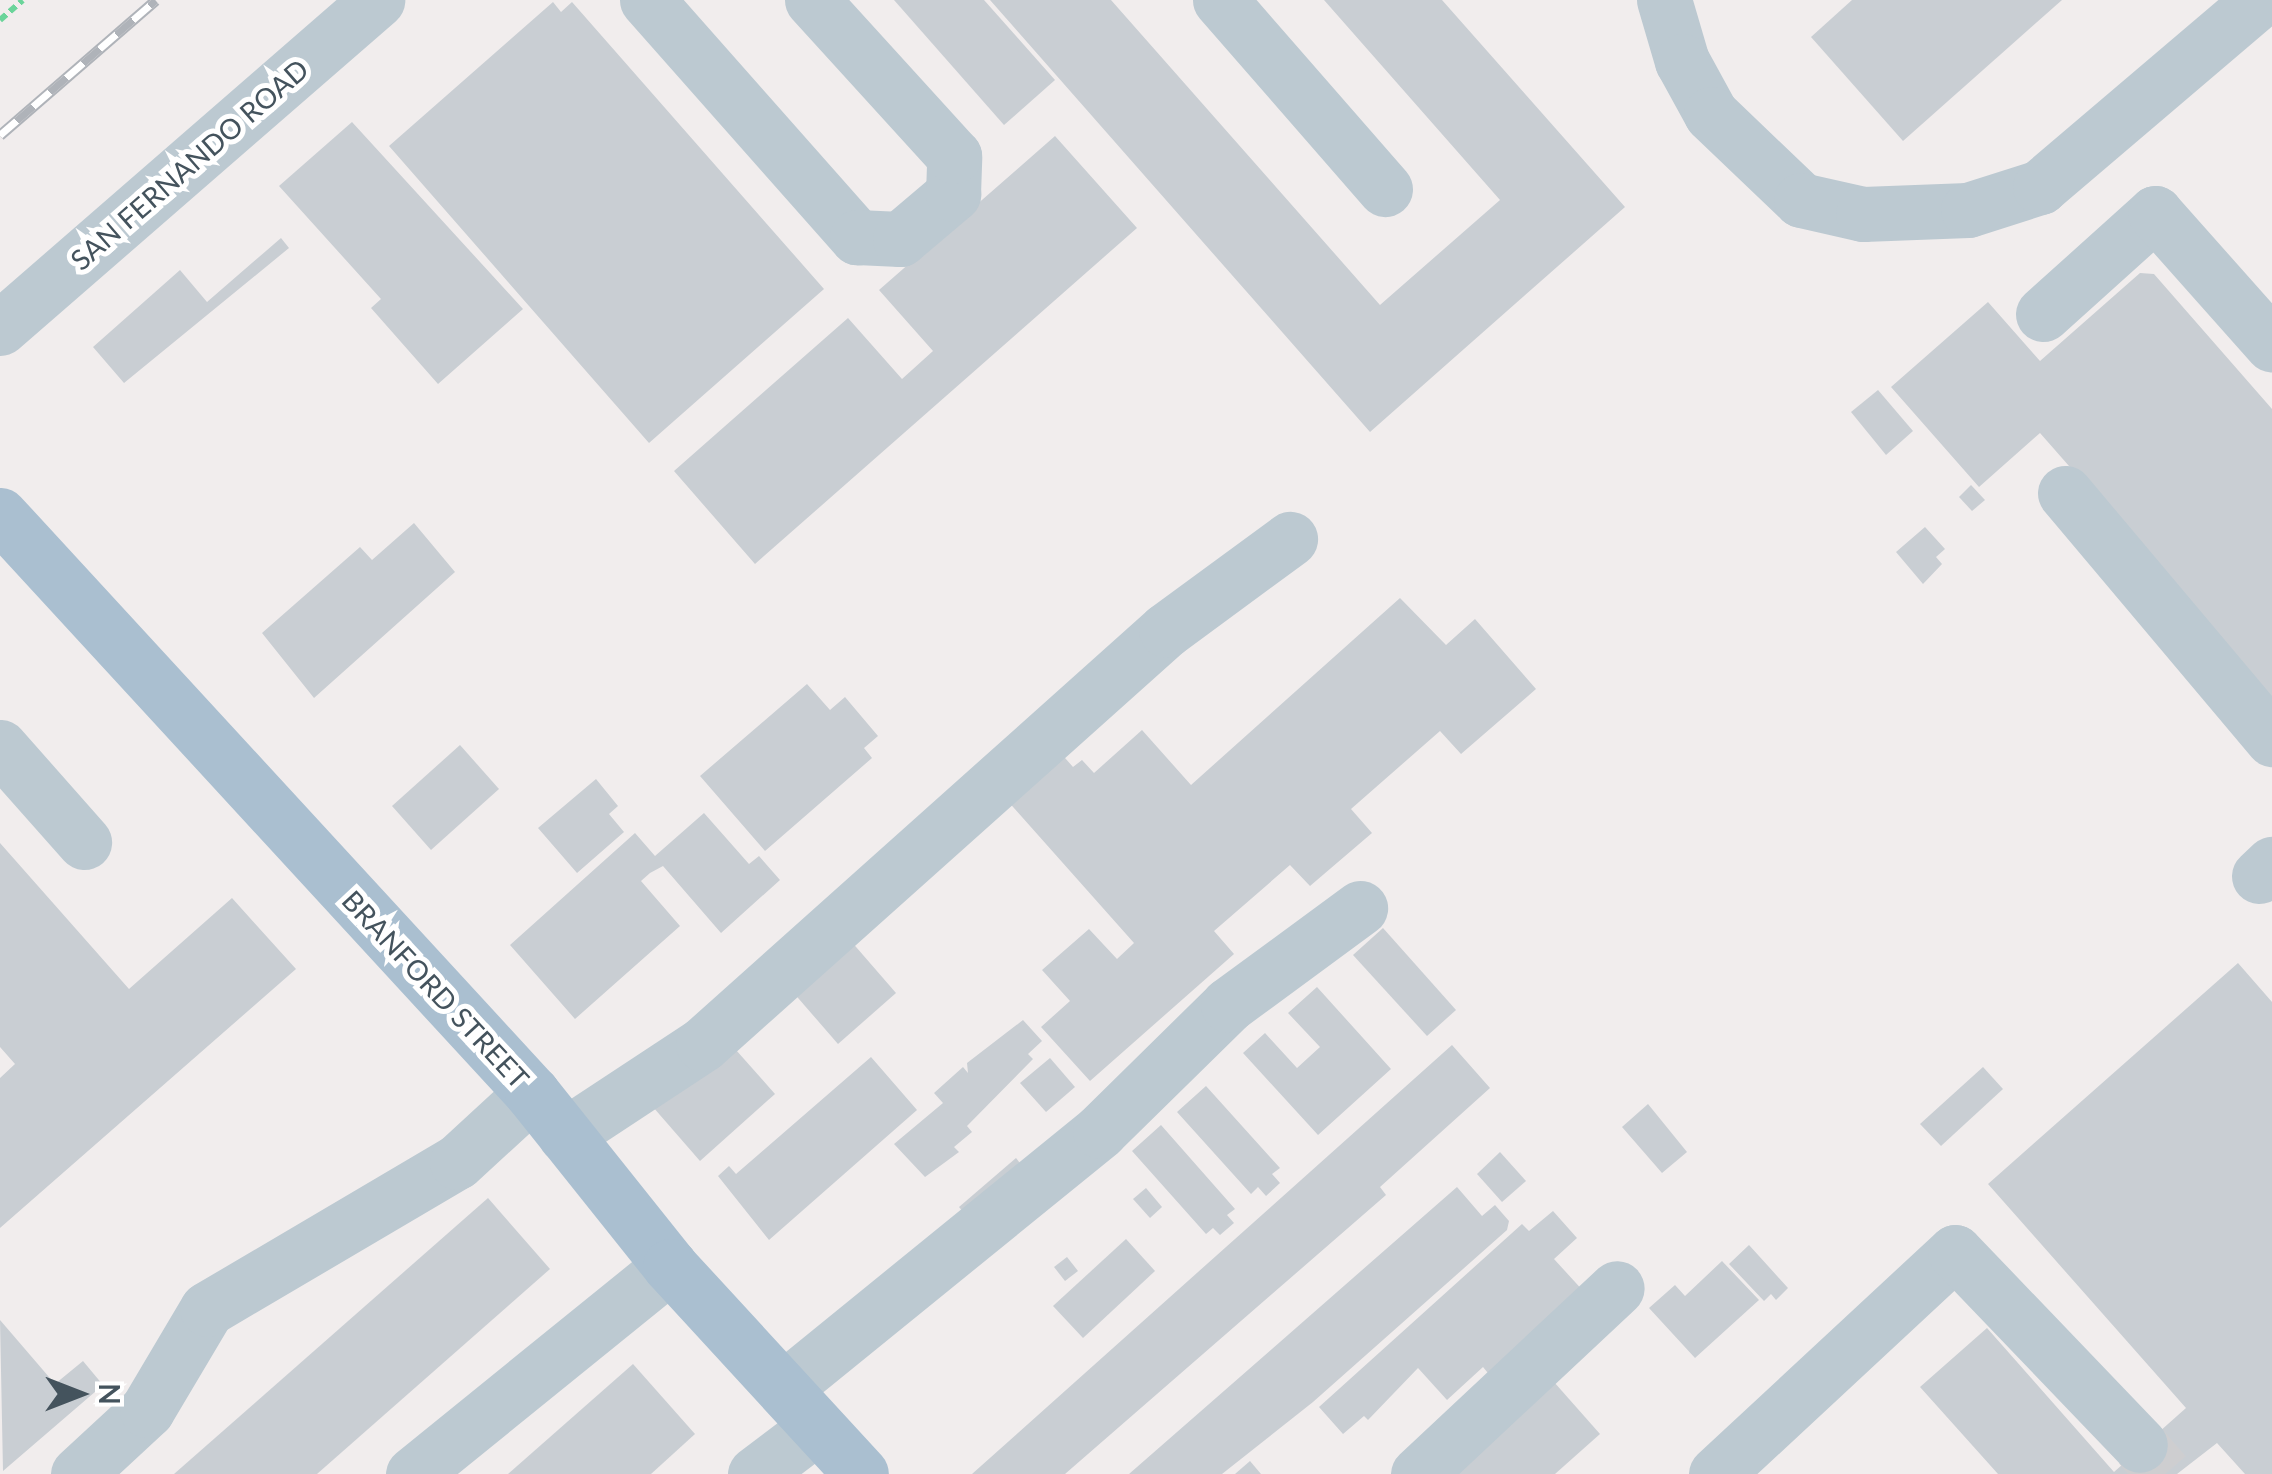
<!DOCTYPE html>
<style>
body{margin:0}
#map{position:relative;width:2272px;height:1474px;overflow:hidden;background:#f1eded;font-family:Lato,sans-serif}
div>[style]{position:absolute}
.building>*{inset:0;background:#c9ced3}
.minor-tunnel>*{height:55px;margin-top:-27.5px;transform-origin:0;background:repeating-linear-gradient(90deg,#ceced0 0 55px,transparent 0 83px)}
.path>*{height:6px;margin-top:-3px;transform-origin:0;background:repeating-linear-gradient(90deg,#6bd49a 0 8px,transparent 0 13px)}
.minor>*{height:55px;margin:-27.5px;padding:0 27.5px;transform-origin:27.5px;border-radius:27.5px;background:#bcc9d1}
.major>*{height:55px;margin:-27.5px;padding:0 27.5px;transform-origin:27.5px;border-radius:27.5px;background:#aabfd0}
.rail>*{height:11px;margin-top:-5.5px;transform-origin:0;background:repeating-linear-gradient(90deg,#fff 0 22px,#afb3b9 0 44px);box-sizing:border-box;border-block:2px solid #afb3b9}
span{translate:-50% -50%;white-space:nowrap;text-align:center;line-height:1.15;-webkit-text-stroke:10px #fff;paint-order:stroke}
.street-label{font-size:28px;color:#44535d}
.north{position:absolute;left:30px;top:1344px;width:100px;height:100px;-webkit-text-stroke:8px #fff;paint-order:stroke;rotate:90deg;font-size:28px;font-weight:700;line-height:40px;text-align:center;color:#44535d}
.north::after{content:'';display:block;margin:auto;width:35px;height:45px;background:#44535d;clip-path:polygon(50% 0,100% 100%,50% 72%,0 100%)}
</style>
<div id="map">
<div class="building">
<i style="clip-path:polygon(894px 0,984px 0,1055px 80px,1004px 125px)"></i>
<i style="clip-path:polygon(990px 0,1111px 0,1380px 305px,1500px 200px,1324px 0,1442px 0,1625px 207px,1370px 432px)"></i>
<i style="clip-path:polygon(1852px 0,2062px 0,1903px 141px,1811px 37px)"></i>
<i style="clip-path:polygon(553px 2px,561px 12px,572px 2px,824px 289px,649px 443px,389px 146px)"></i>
<i style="clip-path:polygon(352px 122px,523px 309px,438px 384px,371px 308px,381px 299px,279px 186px)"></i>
<i style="clip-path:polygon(1055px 136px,1137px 228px,755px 564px,674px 471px,848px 318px,902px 379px,933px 351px,879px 290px)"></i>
<i style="clip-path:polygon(281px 238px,289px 248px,124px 383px,93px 347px,180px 270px,207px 302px)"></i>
<i style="clip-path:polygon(2140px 273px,2154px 274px,2272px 409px,2272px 697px,2040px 433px,1979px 487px,1891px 387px,1988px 302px,2040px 361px)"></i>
<i style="clip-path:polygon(1878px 390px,1913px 431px,1886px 455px,1851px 412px)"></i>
<i style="clip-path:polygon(1971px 485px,1985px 500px,1972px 511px,1959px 497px)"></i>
<i style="clip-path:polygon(414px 523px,455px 572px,314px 698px,262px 633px,360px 547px,372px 560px)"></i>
<i style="clip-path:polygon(1925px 527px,1945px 549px,1936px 557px,1942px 564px,1923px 584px,1896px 552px)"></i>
<i style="clip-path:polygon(1400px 598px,1446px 645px,1475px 619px,1536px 689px,1461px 754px,1440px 731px,1351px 809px,1372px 833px,1310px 886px,1290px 865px,1214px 931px,1234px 954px,1090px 1081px,1041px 1027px,1070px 1001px,1042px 970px,1089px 929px,1117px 959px,1134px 943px,1005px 798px,1058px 750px,1073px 767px,1082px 760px,1094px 773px,1142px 730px,1191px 785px)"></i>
<i style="clip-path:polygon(807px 684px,830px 710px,845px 697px,878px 736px,864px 748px,872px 758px,765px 851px,700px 776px)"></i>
<i style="clip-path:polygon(460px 745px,499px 789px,431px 850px,392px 806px)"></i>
<i style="clip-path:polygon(596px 779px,618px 806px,609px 814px,624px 832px,577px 873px,538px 828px)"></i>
<i style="clip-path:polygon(704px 813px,749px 864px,759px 856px,780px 880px,721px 933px,663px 866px,650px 873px,641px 881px,680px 926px,575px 1019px,510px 945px,635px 833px,655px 856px)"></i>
<i style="clip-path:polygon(0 843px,129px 989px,232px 898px,296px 969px,0 1228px,0 1078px,15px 1064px,0 1047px)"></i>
<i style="clip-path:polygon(1383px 928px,1456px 1010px,1427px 1036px,1353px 955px)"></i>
<i style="clip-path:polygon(850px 940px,896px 993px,838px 1044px,792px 991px)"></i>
<i style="clip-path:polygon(2238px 963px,2272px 1002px,2272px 1474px,2245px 1474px,2217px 1443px,2177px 1474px,1998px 1474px,1920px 1387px,1987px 1328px,2114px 1472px,2186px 1408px,1988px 1184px)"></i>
<i style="clip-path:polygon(1317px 987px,1391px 1069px,1318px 1135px,1243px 1053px,1265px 1033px,1297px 1068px,1320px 1047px,1288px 1013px)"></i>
<i style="clip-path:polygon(1023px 1020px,1042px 1041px,1028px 1054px,1033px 1059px,967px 1126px,972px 1132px,954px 1147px,959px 1152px,925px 1177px,894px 1144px,943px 1103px,934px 1093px,963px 1067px,968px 1073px,967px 1063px)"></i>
<i style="clip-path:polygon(728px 1041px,775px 1094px,700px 1161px,653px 1107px)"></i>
<i style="clip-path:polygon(1452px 1045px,1490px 1088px,1380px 1187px,1386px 1195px,1065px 1474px,972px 1474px)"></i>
<i style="clip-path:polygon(871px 1057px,917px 1110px,769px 1240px,718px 1176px,729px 1166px,736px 1174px)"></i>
<i style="clip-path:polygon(1050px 1058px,1075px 1087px,1046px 1112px,1020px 1083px)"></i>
<i style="clip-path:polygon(1983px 1067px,2003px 1089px,1941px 1146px,1920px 1124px)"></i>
<i style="clip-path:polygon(1206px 1086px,1280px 1168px,1272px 1174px,1280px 1183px,1266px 1196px,1258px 1187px,1251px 1194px,1177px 1112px)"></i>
<i style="clip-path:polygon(1648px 1104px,1687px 1152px,1662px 1173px,1622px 1127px)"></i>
<i style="clip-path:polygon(1161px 1125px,1235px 1209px,1227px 1215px,1234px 1223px,1220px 1235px,1213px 1228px,1206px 1234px,1132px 1151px)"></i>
<i style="clip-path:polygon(1500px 1152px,1526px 1181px,1502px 1202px,1477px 1174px)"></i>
<i style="clip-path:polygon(1016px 1158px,1026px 1171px,969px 1219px,959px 1207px)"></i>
<i style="clip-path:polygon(1457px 1187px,1482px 1216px,1495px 1205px,1509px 1221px,1507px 1230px,1313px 1402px,1222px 1474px,1129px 1474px)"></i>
<i style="clip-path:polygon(1146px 1188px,1162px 1207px,1150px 1218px,1133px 1199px)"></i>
<i style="clip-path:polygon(488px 1198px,550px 1269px,317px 1474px,174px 1474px)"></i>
<i style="clip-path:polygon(1553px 1211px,1577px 1238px,1554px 1259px,1586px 1294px,1492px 1378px,1483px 1367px,1447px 1400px,1418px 1368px,1368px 1420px,1364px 1416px,1343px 1434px,1319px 1407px,1522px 1224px,1529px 1231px)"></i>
<i style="clip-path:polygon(1126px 1239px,1155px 1271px,1083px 1338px,1053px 1306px)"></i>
<i style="clip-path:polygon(1749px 1245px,1788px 1288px,1776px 1300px,1771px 1294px,1764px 1301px,1729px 1264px)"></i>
<i style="clip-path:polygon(1067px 1257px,1078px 1271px,1065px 1281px,1054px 1267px)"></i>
<i style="clip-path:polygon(1722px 1261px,1759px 1300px,1695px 1358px,1649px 1308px,1675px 1285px,1685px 1296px)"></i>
<i style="clip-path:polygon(0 1320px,55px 1384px,83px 1361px,103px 1385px,3px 1471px)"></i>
<i style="clip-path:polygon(633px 1364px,695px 1434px,651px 1474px,508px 1474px)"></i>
<i style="clip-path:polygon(1554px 1382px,1600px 1434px,1555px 1474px,1453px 1474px)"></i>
<i style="clip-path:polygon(1250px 1461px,1261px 1474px,1235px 1474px)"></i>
</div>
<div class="minor-tunnel">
<i style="left:2140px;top:1445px;width:38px;rotate:49deg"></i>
</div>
<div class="path">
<i style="left:0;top:20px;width:30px;rotate:-41deg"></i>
</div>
<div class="minor">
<i style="left:647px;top:0;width:317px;rotate:48.5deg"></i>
<i style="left:857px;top:237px;width:43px;rotate:2.7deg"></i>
<i style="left:900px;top:239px;width:70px;rotate:-40.3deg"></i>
<i style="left:953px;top:194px;width:38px;rotate:-88deg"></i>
<i style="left:954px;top:156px;width:211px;rotate:-132.3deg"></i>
<i style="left:1220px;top:0;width:251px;rotate:48.9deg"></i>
<i style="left:1664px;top:0;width:64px;rotate:73.6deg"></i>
<i style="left:1682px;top:61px;width:60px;rotate:61.3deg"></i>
<i style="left:1711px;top:114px;width:124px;rotate:43.7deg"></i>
<i style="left:1801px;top:200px;width:64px;rotate:12.7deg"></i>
<i style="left:1863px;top:214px;width:105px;rotate:-2.2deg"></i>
<i style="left:1968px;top:210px;width:76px;rotate:-17.7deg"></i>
<i style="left:2040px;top:187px;width:289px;rotate:-40.4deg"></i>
<i style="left:2043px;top:314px;width:151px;rotate:-42deg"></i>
<i style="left:2155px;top:213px;width:176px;rotate:48.4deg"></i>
<i style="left:0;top:328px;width:500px;rotate:-41deg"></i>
<i style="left:2065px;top:493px;width:322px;rotate:49.9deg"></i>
<i style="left:0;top:747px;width:127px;rotate:48.5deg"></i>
<i style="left:2259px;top:876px;width:18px;rotate:-43deg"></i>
<i style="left:565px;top:1135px;width:165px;rotate:-33.4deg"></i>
<i style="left:703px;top:1044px;width:621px;rotate:-41.8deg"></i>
<i style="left:1166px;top:630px;width:154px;rotate:-36.3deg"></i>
<i style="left:784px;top:1388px;width:407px;rotate:-39.1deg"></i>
<i style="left:1100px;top:1131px;width:180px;rotate:-44.5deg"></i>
<i style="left:1228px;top:1005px;width:164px;rotate:-36.3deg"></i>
<i style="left:78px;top:1474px;width:94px;rotate:-42.8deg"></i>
<i style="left:147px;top:1410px;width:117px;rotate:-59.3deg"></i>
<i style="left:207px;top:1309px;width:290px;rotate:-30.5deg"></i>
<i style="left:457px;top:1162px;width:102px;rotate:-42.6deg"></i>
<i style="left:413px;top:1474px;width:331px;rotate:-39deg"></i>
<i style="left:755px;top:1474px;width:78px;rotate:-37.2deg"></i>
<i style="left:1418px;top:1474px;width:272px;rotate:-43.1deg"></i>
<i style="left:1716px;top:1474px;width:326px;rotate:-42.9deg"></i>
<i style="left:1955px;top:1252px;width:267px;rotate:46.2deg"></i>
</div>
<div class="major">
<i style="left:0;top:515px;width:786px;rotate:47.37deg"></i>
<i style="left:532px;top:1093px;width:221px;rotate:51.4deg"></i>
<i style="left:670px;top:1266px;width:282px;rotate:47.4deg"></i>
</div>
<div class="rail">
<i style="left:0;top:135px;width:206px;rotate:-40.9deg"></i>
</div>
<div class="street-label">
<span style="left:189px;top:164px;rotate:-41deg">SAN FERNANDO ROAD</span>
<span style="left:436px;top:989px;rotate:47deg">BRANFORD STREET</span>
</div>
<div class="north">N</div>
</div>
